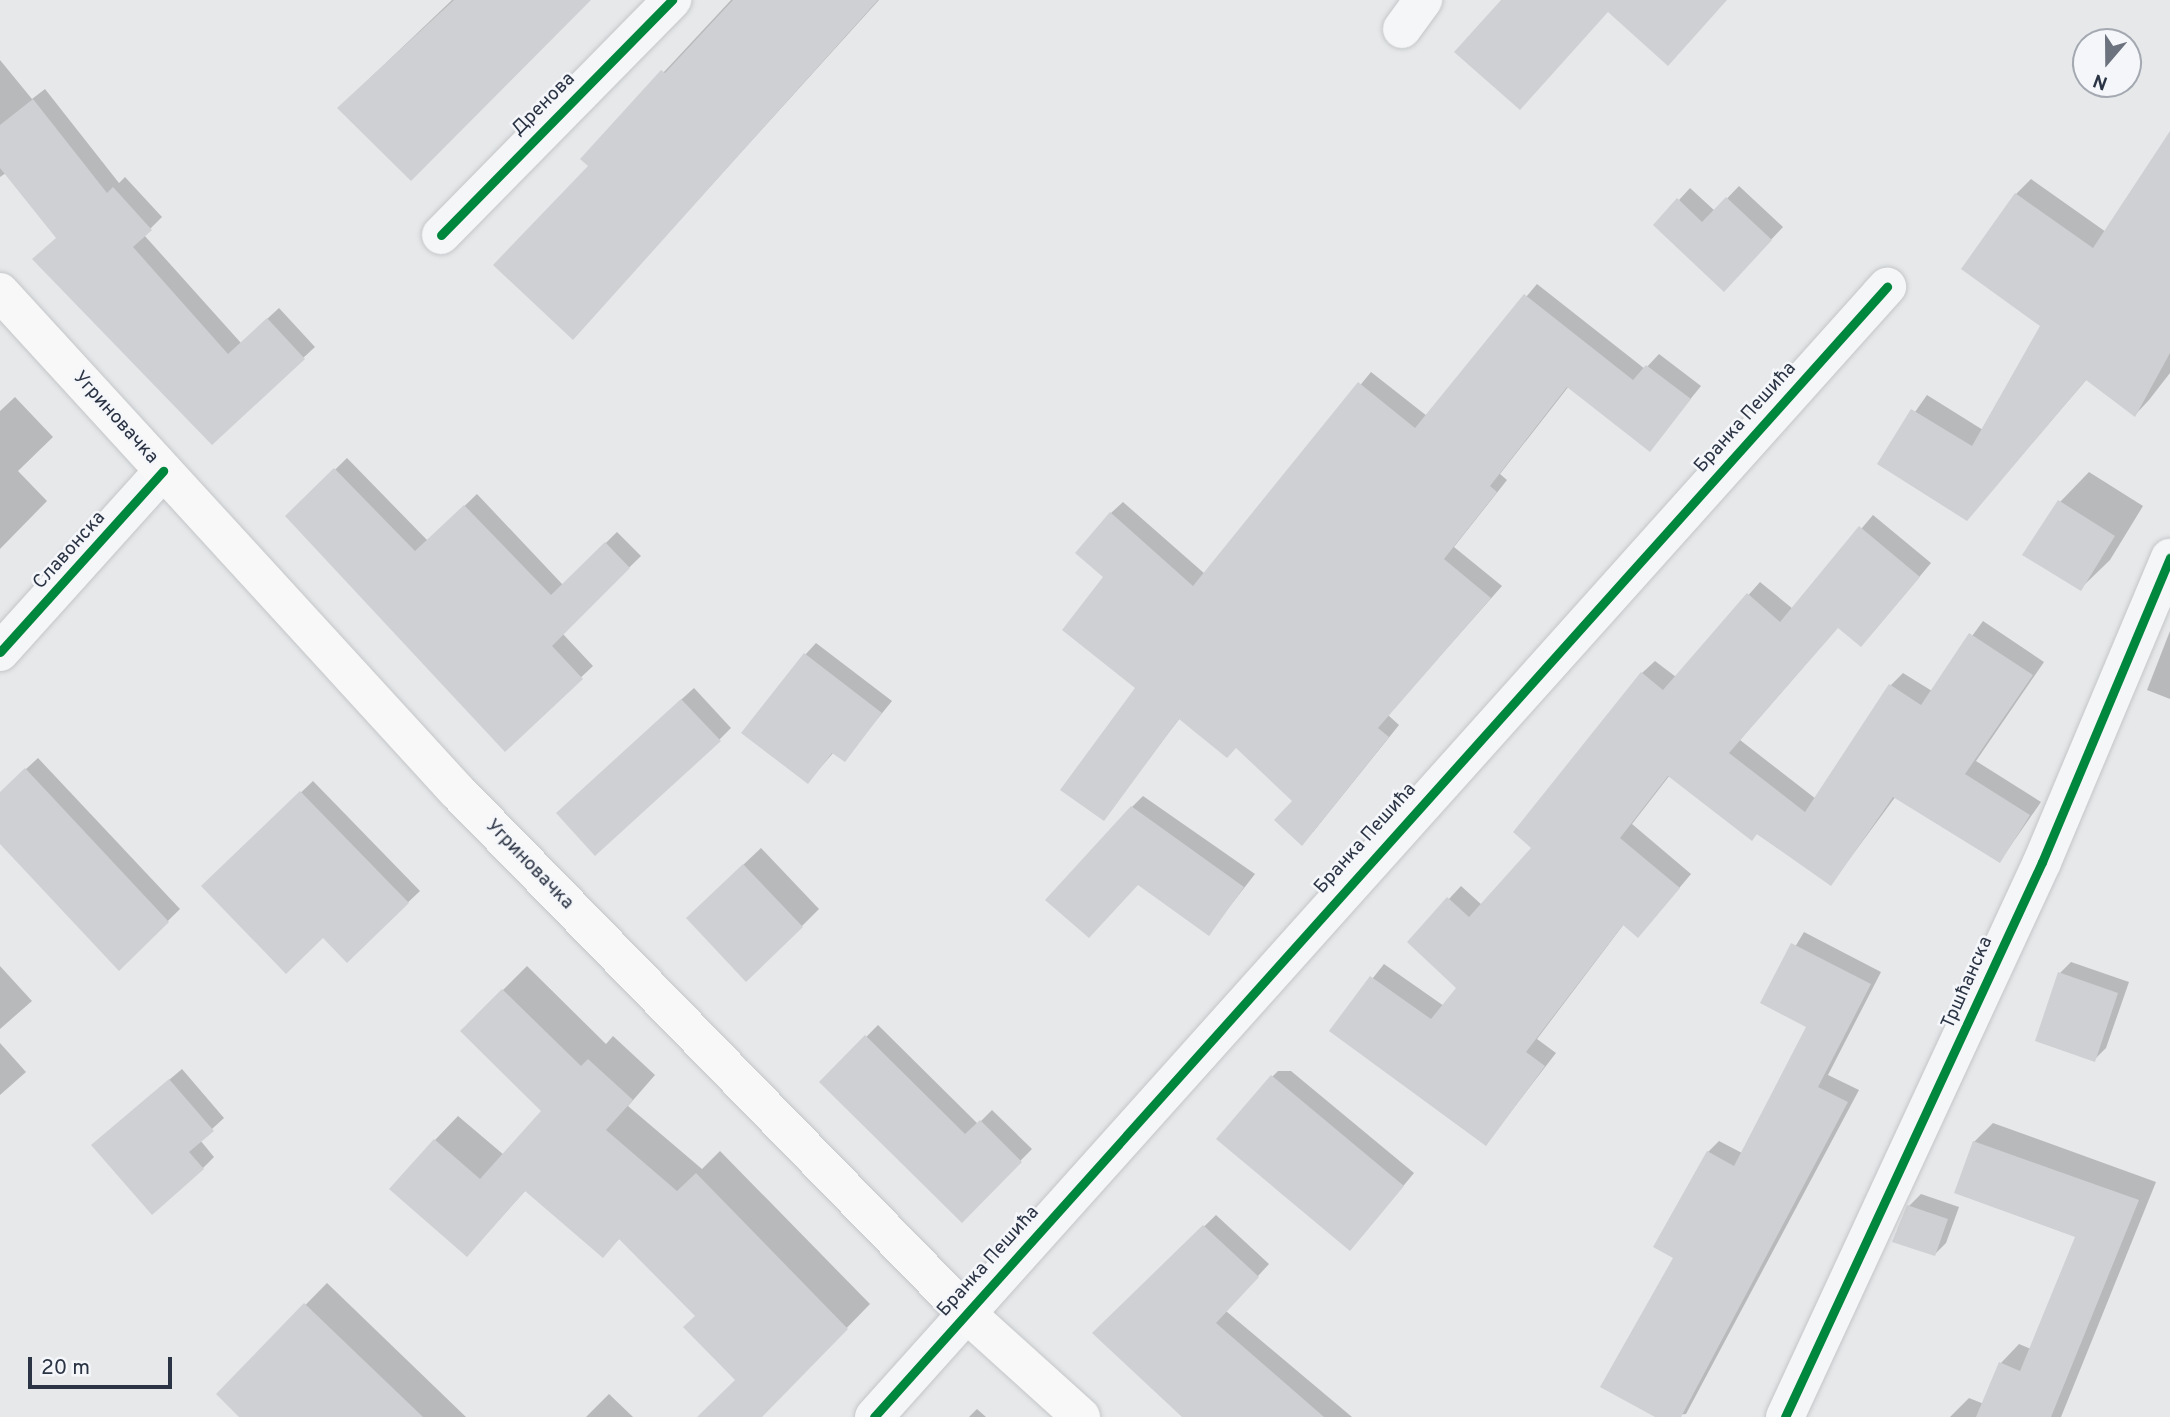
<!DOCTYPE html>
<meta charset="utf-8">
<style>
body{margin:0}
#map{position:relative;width:2170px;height:1417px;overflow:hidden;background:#e6e8ea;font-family:Overpass,sans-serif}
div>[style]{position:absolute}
.shadow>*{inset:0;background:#0003}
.building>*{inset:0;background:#ced0d3}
.roads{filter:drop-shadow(0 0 2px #c4c6c8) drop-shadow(0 0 2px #c4c6c8)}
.minor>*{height:38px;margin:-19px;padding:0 19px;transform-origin:19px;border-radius:19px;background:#f5f6f7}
.secondary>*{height:38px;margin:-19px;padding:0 19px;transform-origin:19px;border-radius:19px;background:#f8f8f8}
.cycleway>*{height:9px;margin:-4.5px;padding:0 4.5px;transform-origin:4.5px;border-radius:4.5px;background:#00873e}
span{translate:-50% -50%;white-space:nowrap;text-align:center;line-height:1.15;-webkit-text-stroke:5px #f4f6f9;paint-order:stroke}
.street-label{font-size:19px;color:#2b3445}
.north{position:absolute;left:2072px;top:28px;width:70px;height:70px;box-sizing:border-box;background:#f4f6f9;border:2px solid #a4a8b1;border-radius:50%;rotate:200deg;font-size:19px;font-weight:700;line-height:28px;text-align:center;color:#2b3445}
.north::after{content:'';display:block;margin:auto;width:24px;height:32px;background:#6c737f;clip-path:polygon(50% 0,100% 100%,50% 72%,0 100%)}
.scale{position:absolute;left:28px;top:1357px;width:144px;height:32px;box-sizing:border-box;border:4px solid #2b3445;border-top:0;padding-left:9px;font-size:21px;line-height:24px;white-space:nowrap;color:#2b3445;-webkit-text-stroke:5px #f4f6f9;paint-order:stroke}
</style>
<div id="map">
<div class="shadow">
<i style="clip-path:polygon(452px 0,589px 0,369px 79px)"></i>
<i style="clip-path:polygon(731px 0,879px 0,573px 338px,591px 166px,583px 159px)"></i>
<i style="clip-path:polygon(0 60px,32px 99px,45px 89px,119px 183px,125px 177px,162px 217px,144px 235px,241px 343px,279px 308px,315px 347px,212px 442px,58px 237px,6px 173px,0 177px)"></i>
<i style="clip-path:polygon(2170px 145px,2170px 373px,2149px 400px,2135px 415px,2087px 379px,1967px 519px,1879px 463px,1927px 395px,1983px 430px,2042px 326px,1963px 269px,2016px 194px,2031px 179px,2106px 232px)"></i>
<i style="clip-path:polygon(1739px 186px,1783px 227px,1735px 278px,1679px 200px,1690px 188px,1715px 211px)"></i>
<i style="clip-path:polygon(1537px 284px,1645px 369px,1659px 354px,1701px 386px,1650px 449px,1569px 386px,1500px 474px,1507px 480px,1454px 547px,1502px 586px,1388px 715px,1399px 725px,1313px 832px,1294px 801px,1237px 746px,1180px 718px,1103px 819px,1137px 687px,1106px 577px,1111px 513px,1123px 502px,1205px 574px,1371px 372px,1427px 416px)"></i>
<i style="clip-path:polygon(15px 397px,53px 437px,18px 471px,47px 501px,0 549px,0 411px)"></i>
<i style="clip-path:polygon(347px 458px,428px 541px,477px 494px,563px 585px,617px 532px,641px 556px,562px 633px,593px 666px,505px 749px,288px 516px)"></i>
<i style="clip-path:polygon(2089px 472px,2143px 506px,2110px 560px,2080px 589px,2060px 502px)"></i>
<i style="clip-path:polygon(1873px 515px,1931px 563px,1873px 632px,1839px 626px,1740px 740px,1816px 799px,1891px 685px,1903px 673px,1932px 691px,1983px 621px,2044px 662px,1976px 761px,2041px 802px,2000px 861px,1896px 796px,1831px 884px,1670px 775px,1632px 824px,1691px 874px,1650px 923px,1624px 924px,1537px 1039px,1556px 1053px,1486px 1144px,1332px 1030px,1384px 964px,1444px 1006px,1459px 988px,1409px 942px,1461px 886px,1482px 905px,1534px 847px,1642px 673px,1655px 661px,1676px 677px,1760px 582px,1793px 609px)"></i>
<i style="clip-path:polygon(2170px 631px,2170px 699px,2147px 690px)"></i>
<i style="clip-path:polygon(816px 643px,892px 701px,844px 760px,834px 752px,808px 782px,805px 655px)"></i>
<i style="clip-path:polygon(694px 688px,731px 728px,719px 740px,570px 801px)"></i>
<i style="clip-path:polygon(38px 758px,180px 909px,119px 969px,0 841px,0 793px)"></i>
<i style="clip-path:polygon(313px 781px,420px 891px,347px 960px,323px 935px,203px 886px)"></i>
<i style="clip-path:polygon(1143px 796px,1255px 874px,1209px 933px,1132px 807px)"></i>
<i style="clip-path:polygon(761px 848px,819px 909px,802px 926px,705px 901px)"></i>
<i style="clip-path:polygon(1804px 932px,1881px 972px,1828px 1075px,1859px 1090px,1686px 1414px,1658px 1417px,1675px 1257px,1708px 1152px,1719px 1141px,1742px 1153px,1808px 1026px,1762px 1002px)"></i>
<i style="clip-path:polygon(2071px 962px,2129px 982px,2106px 1048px,2094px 1060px,2060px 973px)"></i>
<i style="clip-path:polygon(0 966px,32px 1001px,0 1029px)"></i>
<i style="clip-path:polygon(527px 966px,606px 1044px,613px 1036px,655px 1075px,628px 1106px,702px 1169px,720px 1151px,870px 1304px,760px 1417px,699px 1417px,737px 1380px,697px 1315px,620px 1238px,603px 1255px,526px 1190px,467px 1255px,435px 1140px,458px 1116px,504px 1155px,544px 1111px,462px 1031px)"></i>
<i style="clip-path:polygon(878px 1025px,978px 1124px,992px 1110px,1032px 1149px,962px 1220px,822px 1082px)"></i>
<i style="clip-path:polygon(0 1043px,26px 1072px,0 1095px)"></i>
<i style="clip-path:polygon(182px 1069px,224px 1118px,200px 1140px,214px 1157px,203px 1168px,105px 1134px)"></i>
<i style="clip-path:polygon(1278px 1071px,1291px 1071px,1414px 1173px,1361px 1237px,1266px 1083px)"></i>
<i style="clip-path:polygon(1993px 1123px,2156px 1182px,2061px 1417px,1950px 1417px,1969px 1398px,1984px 1404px,2001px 1363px,2019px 1344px,2031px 1349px,2078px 1236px,1974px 1142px)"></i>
<i style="clip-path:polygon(1921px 1194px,1959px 1207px,1946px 1243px,1935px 1254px,1909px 1206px)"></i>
<i style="clip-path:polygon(1216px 1215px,1269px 1264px,1226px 1311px,1352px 1417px,1199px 1417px,1094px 1333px)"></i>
<i style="clip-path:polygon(327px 1283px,466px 1417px,242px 1417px,218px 1394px)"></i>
<i style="clip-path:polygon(609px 1394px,633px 1417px,586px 1417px)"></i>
<i style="clip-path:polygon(977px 1409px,986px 1417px,969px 1417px)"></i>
</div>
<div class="building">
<i style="clip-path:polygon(454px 0,591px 0,411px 181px,337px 108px)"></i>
<i style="clip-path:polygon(733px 0,878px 0,573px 340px,493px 265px,588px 166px,580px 159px,661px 70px,665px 73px)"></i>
<i style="clip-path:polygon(1501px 0,1727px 0,1668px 66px,1608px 12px,1520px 110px,1454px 52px)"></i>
<i style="clip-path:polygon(33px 99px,107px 193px,113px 187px,152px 230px,133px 247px,228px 354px,267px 318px,305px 359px,212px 445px,32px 259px,56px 238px,0 168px,0 125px)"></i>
<i style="clip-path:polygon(2170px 131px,2170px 353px,2135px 417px,2086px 380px,1967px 521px,1877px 464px,1911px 409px,1972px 446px,2040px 326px,1961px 269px,2015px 193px,2093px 248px)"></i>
<i style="clip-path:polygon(1726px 197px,1772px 240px,1724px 292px,1653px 225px,1677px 198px,1702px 222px)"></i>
<i style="clip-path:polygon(1524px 294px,1633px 380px,1646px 365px,1691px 399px,1650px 452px,1567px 387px,1490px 486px,1497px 492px,1444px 559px,1491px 598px,1378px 728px,1389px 737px,1302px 846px,1274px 820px,1292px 801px,1236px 748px,1227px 758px,1179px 719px,1104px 821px,1060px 790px,1135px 688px,1062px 630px,1103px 577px,1075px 553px,1110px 512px,1193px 586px,1358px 382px,1415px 428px)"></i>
<i style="clip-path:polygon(334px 468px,415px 551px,464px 505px,551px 595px,605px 542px,630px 568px,552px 646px,583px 679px,505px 752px,285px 516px)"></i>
<i style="clip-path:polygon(2058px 500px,2115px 536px,2081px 591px,2022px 555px)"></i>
<i style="clip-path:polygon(1859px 526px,1920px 577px,1861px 647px,1838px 628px,1729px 753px,1805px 812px,1889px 684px,1921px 705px,1969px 633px,2033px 675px,1965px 774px,2030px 815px,2000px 863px,1893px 797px,1831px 886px,1757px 834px,1752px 841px,1668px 776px,1620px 838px,1680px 888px,1638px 938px,1623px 925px,1526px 1052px,1545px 1066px,1486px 1146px,1329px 1031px,1370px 976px,1431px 1019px,1456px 988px,1407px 942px,1447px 897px,1469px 917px,1531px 848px,1513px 832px,1641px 672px,1663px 690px,1747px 593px,1780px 622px)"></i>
<i style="clip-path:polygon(804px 653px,882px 713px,845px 762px,832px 753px,808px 784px,741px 733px)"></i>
<i style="clip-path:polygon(681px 699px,721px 741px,595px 856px,556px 813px)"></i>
<i style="clip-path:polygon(25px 768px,169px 922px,119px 971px,0 844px,0 792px)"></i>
<i style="clip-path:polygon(300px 791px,409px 903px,347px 963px,323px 938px,286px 974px,201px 886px)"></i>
<i style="clip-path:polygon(1131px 806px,1244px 887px,1209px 936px,1138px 885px,1089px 938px,1045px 900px)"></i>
<i style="clip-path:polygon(743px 864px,803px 927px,746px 982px,686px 918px)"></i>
<i style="clip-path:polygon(1791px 943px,1871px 984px,1818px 1087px,1848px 1102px,1681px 1417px,1655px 1417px,1600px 1387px,1673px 1258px,1653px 1247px,1707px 1151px,1734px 1166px,1806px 1027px,1760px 1003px)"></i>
<i style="clip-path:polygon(2058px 972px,2118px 993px,2095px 1062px,2035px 1041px)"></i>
<i style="clip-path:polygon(502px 989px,581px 1066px,588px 1059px,633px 1100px,606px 1130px,677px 1191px,696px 1173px,848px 1329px,762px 1417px,697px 1417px,735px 1380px,683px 1327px,695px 1316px,619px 1239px,603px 1258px,525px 1191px,467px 1257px,389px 1189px,434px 1139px,480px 1179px,541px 1111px,460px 1031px)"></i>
<i style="clip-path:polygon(865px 1035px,965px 1134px,980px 1120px,1022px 1162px,962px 1223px,819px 1082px)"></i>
<i style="clip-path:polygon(1271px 1075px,1404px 1186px,1350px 1251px,1216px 1139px)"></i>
<i style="clip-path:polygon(169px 1079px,214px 1131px,189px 1152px,204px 1169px,152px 1215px,91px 1145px)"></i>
<i style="clip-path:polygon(1973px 1141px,2139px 1200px,2051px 1417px,1976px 1417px,1999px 1362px,2020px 1371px,2075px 1237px,1954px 1193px)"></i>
<i style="clip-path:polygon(1907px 1205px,1948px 1219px,1935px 1256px,1892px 1242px)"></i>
<i style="clip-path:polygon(1203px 1225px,1259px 1277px,1216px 1323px,1324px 1417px,1182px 1417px,1092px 1333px)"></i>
<i style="clip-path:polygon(304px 1303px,423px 1417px,239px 1417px,216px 1394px)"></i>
</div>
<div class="roads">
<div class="minor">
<i style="left:1402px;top:29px;width:36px;rotate:-54deg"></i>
<i style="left:441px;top:235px;width:330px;rotate:-45.5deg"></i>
<i style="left:0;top:652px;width:244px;rotate:-48deg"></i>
<i style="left:874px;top:1417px;width:1518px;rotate:-48.13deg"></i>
<i style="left:1785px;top:1417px;width:612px;rotate:-65.15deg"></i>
<i style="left:2042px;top:862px;width:330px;rotate:-67.2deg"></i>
</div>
<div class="secondary">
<i style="left:0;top:292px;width:677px;rotate:47.52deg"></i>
<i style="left:457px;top:791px;width:729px;rotate:45.72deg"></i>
<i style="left:966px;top:1313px;width:155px;rotate:42.1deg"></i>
</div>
</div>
<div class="cycleway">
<i style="left:441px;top:235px;width:330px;rotate:-45.5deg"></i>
<i style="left:0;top:652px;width:244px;rotate:-48deg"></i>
<i style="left:874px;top:1417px;width:1518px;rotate:-48.13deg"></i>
<i style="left:1785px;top:1417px;width:612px;rotate:-65.15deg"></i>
<i style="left:2042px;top:862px;width:330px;rotate:-67.2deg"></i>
</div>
<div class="street-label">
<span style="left:544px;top:105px;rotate:-45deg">Дренова</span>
<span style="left:115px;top:418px;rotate:48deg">Угриновачка</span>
<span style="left:1746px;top:418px;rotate:-48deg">Бранка Пешића</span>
<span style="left:70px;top:551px;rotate:-48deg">Славонска</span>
<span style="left:1366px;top:839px;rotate:-48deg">Бранка Пешића</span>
<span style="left:529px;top:865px;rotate:46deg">Угриновачка</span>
<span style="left:1968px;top:983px;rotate:-66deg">Тршћанска</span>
<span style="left:989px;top:1262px;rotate:-48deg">Бранка Пешића</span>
</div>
<div class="north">N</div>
<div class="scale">20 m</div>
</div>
